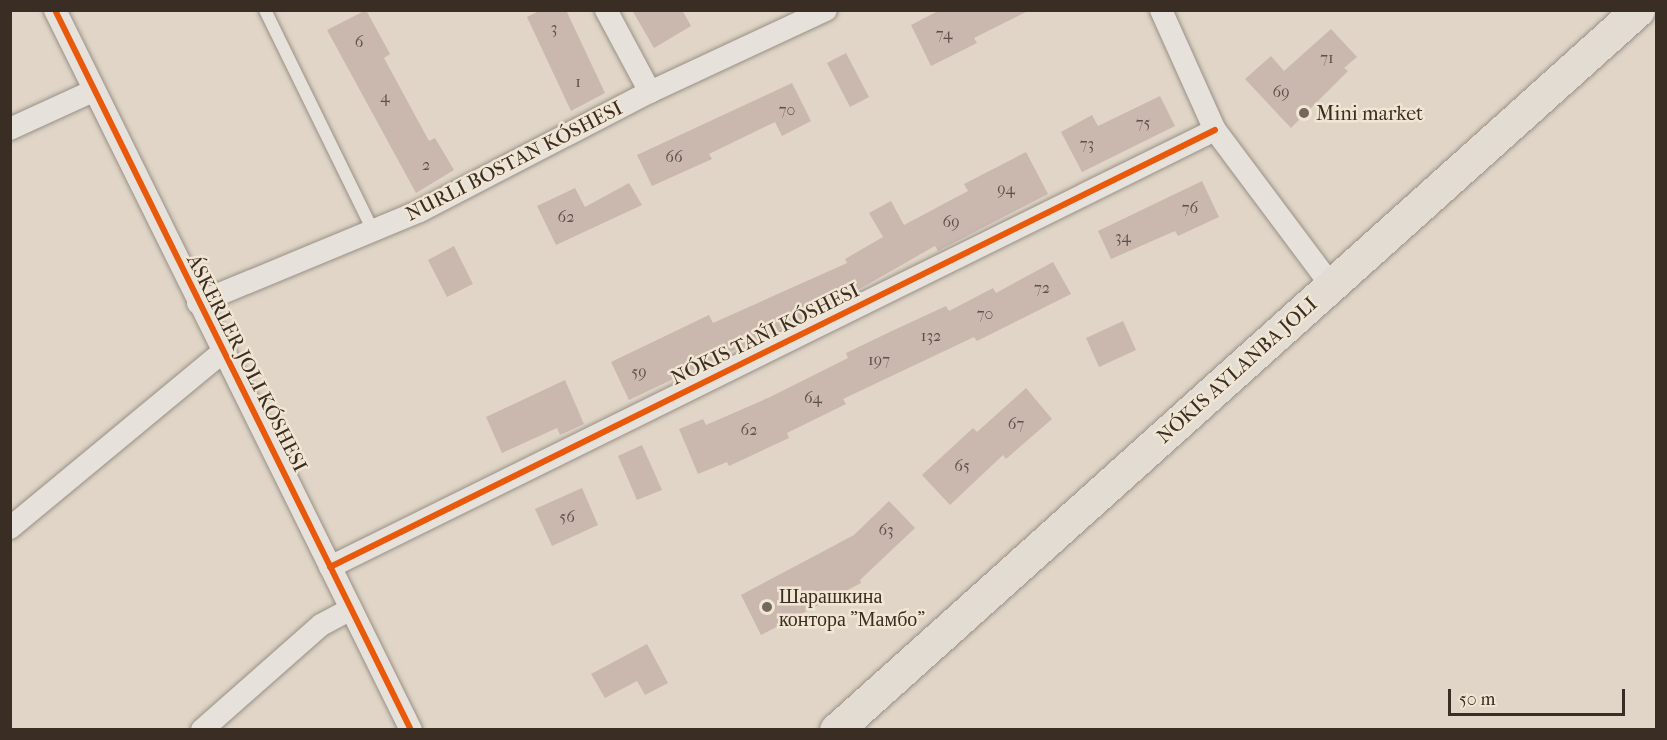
<!DOCTYPE html>
<meta charset="utf-8">
<style>
body{margin:0}
#map{position:relative;width:1667px;height:740px;overflow:hidden;background:#e0d5c6;font-family:"IM FELL French Canon",serif}
div>[style]{position:absolute}
.building>*{inset:0;background:#cab8af}
.roads{filter:drop-shadow(0 0 2px #989087) drop-shadow(0 0 2px #989087)}
.lane>*{height:12px;margin:-6px;padding:0 6px;transform-origin:6px;border-radius:6px;background:#e6e1da}
.street>*{height:22px;margin:-11px;padding:0 11px;transform-origin:11px;border-radius:11px;background:#e6e1da}
.primary>*{height:33px;margin:-16.5px;padding:0 16.5px;transform-origin:16.5px;border-radius:16.5px;background:#e2dcd3}
.cycleway>*{height:6px;margin:-3px;padding:0 3px;transform-origin:3px;border-radius:3px;background:#e8590c}
.dots>*{width:16px;height:16px;translate:-50% -50%;box-sizing:border-box;border:3px solid #f1e6d3;border-radius:50%}
span{translate:-50% -50%;white-space:nowrap;text-align:center;line-height:1.15;-webkit-text-stroke:5px #f1e6d3;paint-order:stroke}
.number-label{font-size:16px;color:#5e5047}
.number-label span{-webkit-text-stroke-width:0}
.poi-label{font-size:20px;color:#3a2d24}
.left{translate:0 -50%;text-align:left}
.street-label{font-size:20px;color:#3a2d24}
.frame{position:absolute;inset:0;border:12px solid #3a2d24;pointer-events:none}
.scale{position:absolute;left:1448px;top:689px;width:177px;height:27px;box-sizing:border-box;border:3px solid #3a2d24;border-top:0;padding-left:8px;font-size:18px;line-height:21px;white-space:nowrap;color:#3a2d24;-webkit-text-stroke:4px #f1e6d3;paint-order:stroke}
</style>
<div id="map">
<div class="building">
<i style="clip-path:polygon(366px 10px,390px 54px,384px 58px,429px 141px,435px 138px,454px 170px,416px 193px,327px 30px)"></i>
<i style="clip-path:polygon(541px 10px,566px 10px,605px 93px,571px 111px,527px 17px)"></i>
<i style="clip-path:polygon(632px 10px,682px 10px,691px 26px,654px 48px)"></i>
<i style="clip-path:polygon(940px 10px,1030px 10px,974px 38px,977px 43px,931px 66px,911px 25px)"></i>
<i style="clip-path:polygon(1331px 29px,1357px 57px,1344px 68px,1348px 71px,1291px 128px,1245px 79px,1271px 56px,1284px 71px)"></i>
<i style="clip-path:polygon(846px 53px,869px 97px,850px 107px,827px 63px)"></i>
<i style="clip-path:polygon(792px 83px,811px 121px,782px 136px,775px 122px,709px 154px,712px 159px,652px 186px,637px 155px)"></i>
<i style="clip-path:polygon(1160px 96px,1175px 126px,1082px 172px,1061px 132px,1092px 115px,1098px 126px)"></i>
<i style="clip-path:polygon(1026px 152px,1048px 194px,938px 251px,935px 246px,842px 299px,629px 400px,611px 362px,709px 315px,713px 323px,847px 263px,845px 259px,883px 237px,869px 213px,891px 201px,904px 225px,968px 191px,964px 184px)"></i>
<i style="clip-path:polygon(1202px 181px,1219px 217px,1178px 236px,1175px 231px,1111px 259px,1098px 231px)"></i>
<i style="clip-path:polygon(629px 183px,642px 205px,556px 245px,537px 206px,575px 188px,585px 207px)"></i>
<i style="clip-path:polygon(454px 246px,473px 284px,447px 297px,428px 260px)"></i>
<i style="clip-path:polygon(1053px 262px,1071px 294px,977px 341px,974px 337px,843px 399px,846px 404px,787px 433px,789px 438px,729px 466px,727px 462px,698px 474px,679px 429px,703px 419px,706px 425px,770px 397px,848px 358px,846px 353px,894px 330px,946px 306px,949px 311px,993px 288px,996px 293px)"></i>
<i style="clip-path:polygon(1123px 321px,1136px 350px,1099px 367px,1086px 338px)"></i>
<i style="clip-path:polygon(565px 380px,584px 424px,560px 435px,557px 428px,502px 453px,486px 417px)"></i>
<i style="clip-path:polygon(1026px 388px,1052px 419px,1006px 459px,1003px 455px,950px 505px,922px 475px,973px 428px,977px 432px)"></i>
<i style="clip-path:polygon(642px 445px,662px 490px,637px 500px,618px 456px)"></i>
<i style="clip-path:polygon(582px 488px,598px 525px,552px 546px,535px 509px)"></i>
<i style="clip-path:polygon(889px 501px,915px 528px,860px 580px,861px 583px,761px 635px,741px 595px,854px 535px)"></i>
<i style="clip-path:polygon(647px 644px,668px 683px,645px 695px,637px 681px,605px 698px,591px 674px)"></i>
</div>
<div class="roads">
<div class="lane">
<i style="left:265px;top:10px;width:245px;rotate:63.9deg"></i>
</div>
<div class="street">
<i style="left:55px;top:10px;width:803px;rotate:63.69deg"></i>
<i style="left:606px;top:10px;width:93px;rotate:61.8deg"></i>
<i style="left:1161px;top:10px;width:132px;rotate:65.8deg"></i>
<i style="left:1215px;top:130px;width:194px;rotate:53.2deg"></i>
<i style="left:10px;top:129px;width:91px;rotate:-24.6deg"></i>
<i style="left:198px;top:303px;width:240px;rotate:-22.5deg"></i>
<i style="left:420px;top:211px;width:259px;rotate:-27.4deg"></i>
<i style="left:650px;top:92px;width:194px;rotate:-25deg"></i>
<i style="left:10px;top:528px;width:276px;rotate:-39.6deg"></i>
<i style="left:330px;top:567px;width:987px;rotate:-26.28deg"></i>
<i style="left:202px;top:730px;width:159px;rotate:-41.4deg"></i>
<i style="left:321px;top:625px;width:34px;rotate:-28deg"></i>
</div>
<div class="primary">
<i style="left:836px;top:730px;width:1078px;rotate:-41.92deg"></i>
</div>
</div>
<div class="cycleway">
<i style="left:55px;top:10px;width:803px;rotate:63.69deg"></i>
<i style="left:330px;top:567px;width:987px;rotate:-26.28deg"></i>
</div>
<div class="dots">
<i style="left:1304px;top:113px;background:#74685d"></i>
<i style="left:767px;top:607px;background:#74685d"></i>
</div>
<div class="number-label">
<span style="left:554px;top:28px">3</span>
<span style="left:944px;top:34px">74</span>
<span style="left:359px;top:42px">6</span>
<span style="left:1327px;top:58px">71</span>
<span style="left:578px;top:82px">1</span>
<span style="left:1281px;top:92px">69</span>
<span style="left:385px;top:97px">4</span>
<span style="left:787px;top:110px">70</span>
<span style="left:1143px;top:123px">75</span>
<span style="left:1087px;top:144px">73</span>
<span style="left:674px;top:157px">66</span>
<span style="left:426px;top:165px">2</span>
<span style="left:1006px;top:189px">94</span>
<span style="left:1190px;top:208px">76</span>
<span style="left:566px;top:217px">62</span>
<span style="left:951px;top:222px">69</span>
<span style="left:1123px;top:237px">34</span>
<span style="left:1042px;top:288px">72</span>
<span style="left:985px;top:314px">70</span>
<span style="left:931px;top:336px">132</span>
<span style="left:879px;top:360px">197</span>
<span style="left:639px;top:372px">59</span>
<span style="left:813px;top:398px">64</span>
<span style="left:1016px;top:424px">67</span>
<span style="left:749px;top:430px">62</span>
<span style="left:962px;top:466px">65</span>
<span style="left:567px;top:517px">56</span>
<span style="left:886px;top:530px">63</span>
</div>
<div class="poi-label">
<span class="left" style="left:1316px;top:113px">Mini market</span>
<span class="left" style="left:779px;top:608px">Шарашкина<br>контора "Мамбо"</span>
</div>
<div class="street-label">
<span style="left:514px;top:161px;rotate:-27deg">NURLI BOSTAN KÓSHESI</span>
<span style="left:765px;top:334px;rotate:-26deg">NÓKIS TAŃI KÓSHESI</span>
<span style="left:247px;top:363px;rotate:63deg">ÁSKERLER JOLI KÓSHESI</span>
<span style="left:1237px;top:370px;rotate:-42deg">NÓKIS AYLANBA JOLI</span>
</div>
<div class="frame"></div>
<div class="scale">50 m</div>
</div>
